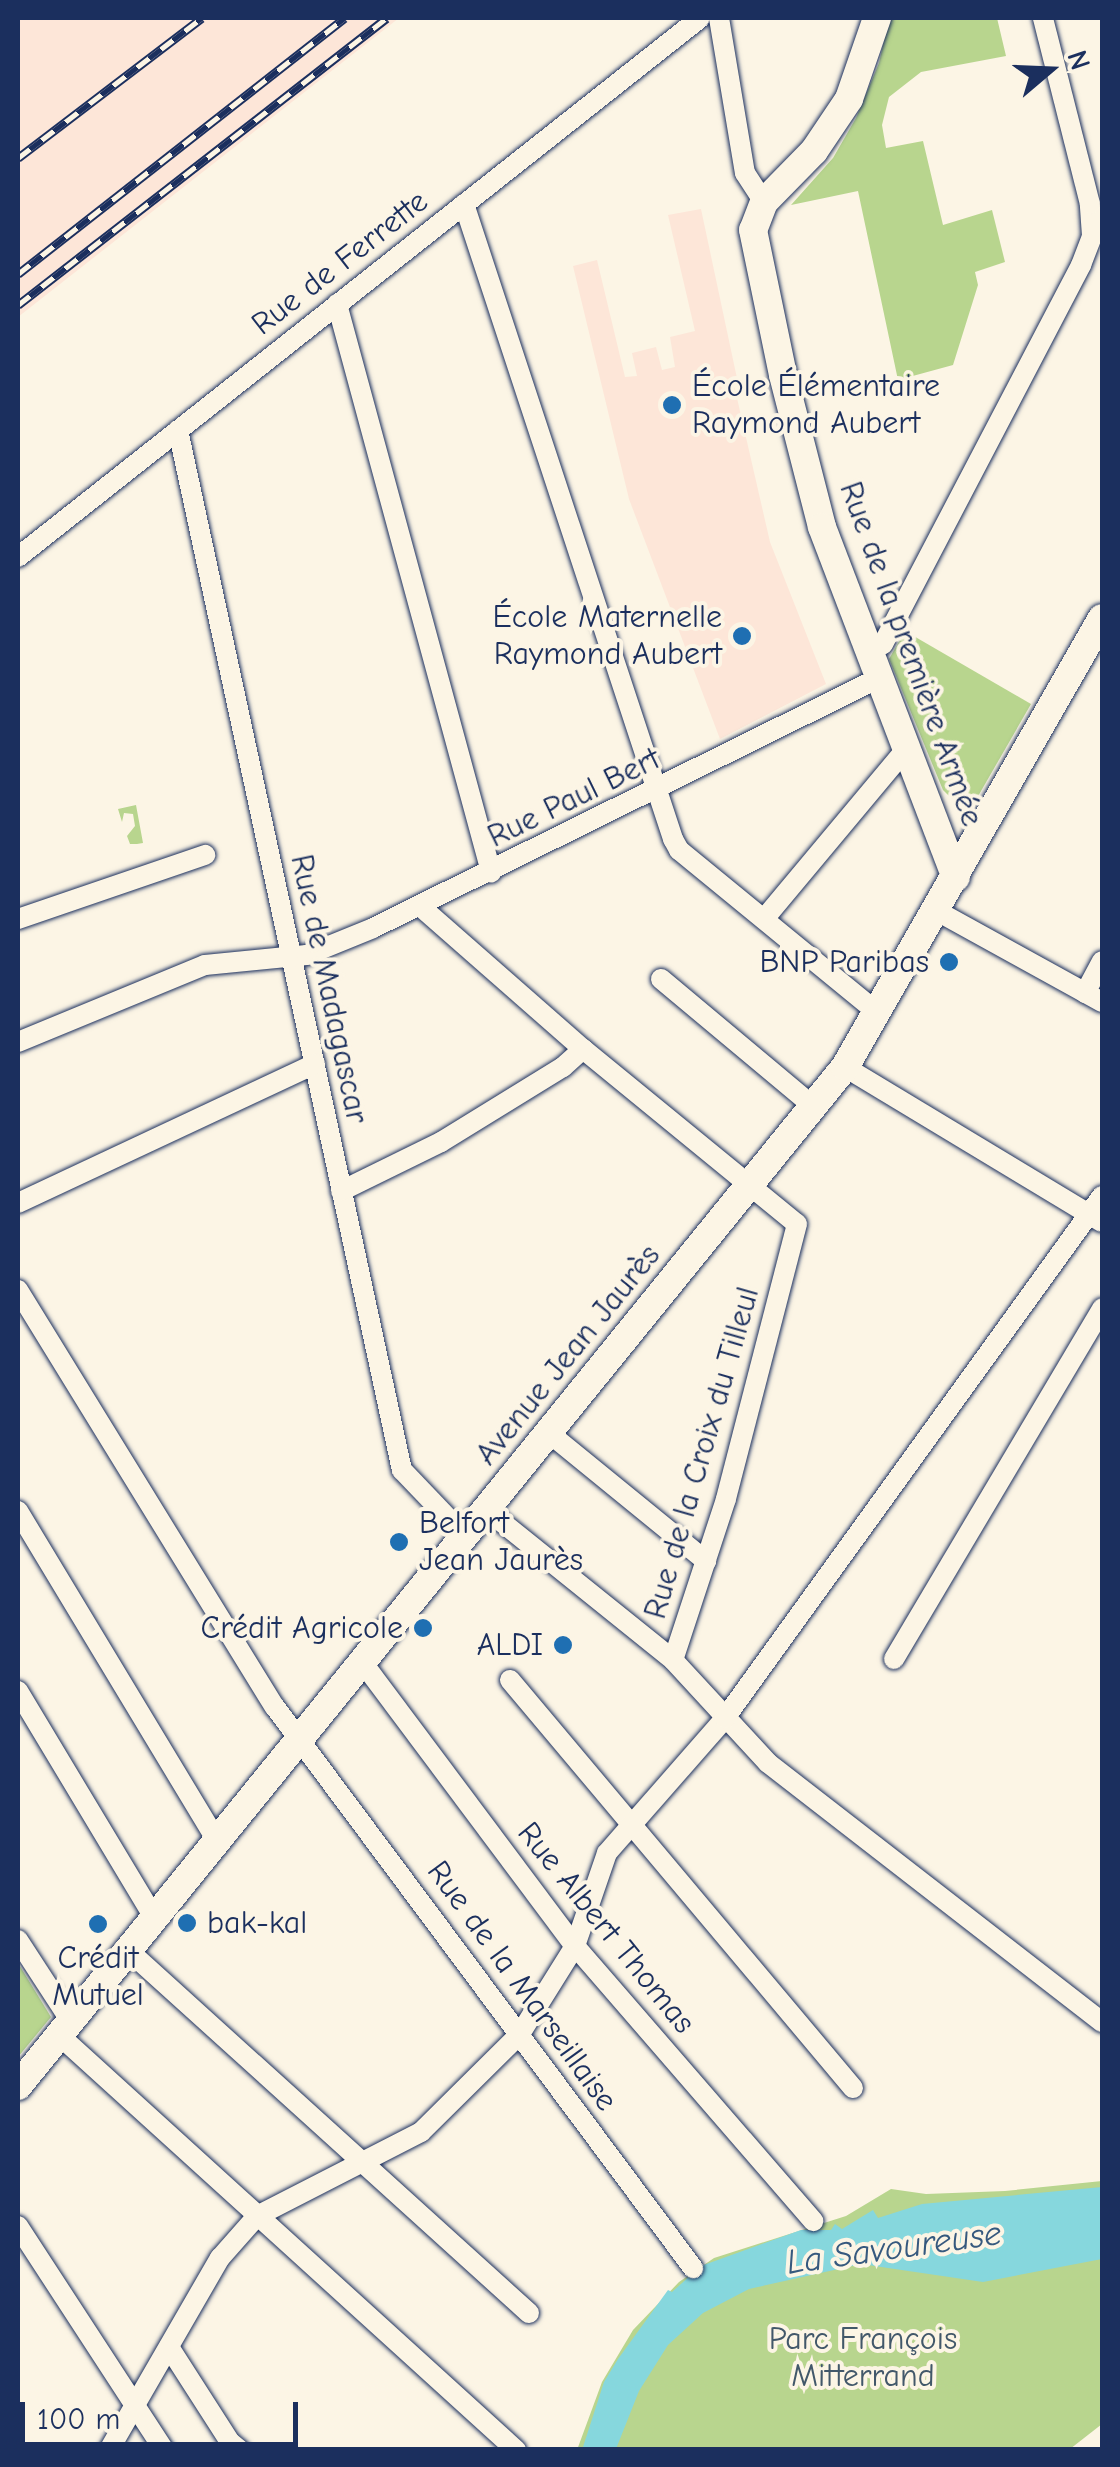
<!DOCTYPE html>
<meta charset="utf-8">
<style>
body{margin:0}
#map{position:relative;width:1120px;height:2467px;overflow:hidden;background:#fcf5e5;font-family:"Comic Neue",sans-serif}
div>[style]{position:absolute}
.built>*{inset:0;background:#fde6d8}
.green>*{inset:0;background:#b8d58e}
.water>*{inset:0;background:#86d7dd}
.roads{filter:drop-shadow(0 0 2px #1b2f5e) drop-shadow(0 0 2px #1b2f5e)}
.street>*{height:20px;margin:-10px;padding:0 10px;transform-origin:10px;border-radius:10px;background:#fcf5e5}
.secondary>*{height:28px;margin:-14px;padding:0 14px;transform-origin:14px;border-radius:14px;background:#fcf5e5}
.rail>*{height:9px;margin-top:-4.5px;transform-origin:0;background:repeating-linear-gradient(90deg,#fcf5e5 0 15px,#1b2f5e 0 30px);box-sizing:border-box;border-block:2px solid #1b2f5e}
.dots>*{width:28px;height:28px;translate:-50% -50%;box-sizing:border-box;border:5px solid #fcf5e5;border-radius:50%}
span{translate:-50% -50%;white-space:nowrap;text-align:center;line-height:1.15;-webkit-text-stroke:8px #fcf5e5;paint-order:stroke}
.street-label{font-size:32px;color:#1b2f5e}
.poi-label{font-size:32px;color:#1b2f5e}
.left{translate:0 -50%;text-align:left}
.right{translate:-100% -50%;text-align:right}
.park-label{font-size:32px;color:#42586a}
.water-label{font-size:35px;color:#36597e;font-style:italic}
.frame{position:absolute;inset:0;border:20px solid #1b2f5e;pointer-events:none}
.north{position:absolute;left:1000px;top:20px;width:100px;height:100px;-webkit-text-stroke:8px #fcf5e5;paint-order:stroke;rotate:71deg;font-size:28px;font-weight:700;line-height:40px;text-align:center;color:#1b2f5e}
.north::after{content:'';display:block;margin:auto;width:35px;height:45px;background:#1b2f5e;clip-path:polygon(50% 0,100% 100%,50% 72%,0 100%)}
.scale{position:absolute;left:20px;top:2402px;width:278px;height:45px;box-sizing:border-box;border:5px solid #1b2f5e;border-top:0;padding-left:12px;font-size:30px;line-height:35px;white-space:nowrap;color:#1b2f5e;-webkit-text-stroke:8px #fcf5e5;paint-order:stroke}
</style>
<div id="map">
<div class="built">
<i style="clip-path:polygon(18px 18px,399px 18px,18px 317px)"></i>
<i style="clip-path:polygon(701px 209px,738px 383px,734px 385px,770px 542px,826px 684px,720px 739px,629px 499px,573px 266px,597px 260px,625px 377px,637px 376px,632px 353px,656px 347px,662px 370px,675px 367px,670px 337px,695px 331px,668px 215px)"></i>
</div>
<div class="green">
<i style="clip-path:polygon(889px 18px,997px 18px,1006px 56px,921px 72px,889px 97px,882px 125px,886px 148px,923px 141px,943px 225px,992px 210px,1005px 262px,975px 272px,978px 285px,953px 365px,898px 380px,858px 191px,791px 205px,833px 158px,856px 118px,879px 63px)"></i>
<i style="clip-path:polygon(905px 631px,1031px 704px,977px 798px,952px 799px,943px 790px,889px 659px)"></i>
<i style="clip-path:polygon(136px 805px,143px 843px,137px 844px,130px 844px,127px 836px,135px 826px,133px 814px,124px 813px,122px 822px,118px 809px)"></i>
<i style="clip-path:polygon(18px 1963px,51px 2017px,18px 2057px)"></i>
<i style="clip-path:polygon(1102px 2181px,1102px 2424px,1070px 2449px,577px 2450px,602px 2382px,633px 2330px,679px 2282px,714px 2258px,846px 2216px,891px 2189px,926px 2194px,1005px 2191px)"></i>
</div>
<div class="water">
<i style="clip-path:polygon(1102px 2187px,1102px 2259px,983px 2282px,861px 2264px,749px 2289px,703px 2313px,668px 2345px,639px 2391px,616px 2449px,582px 2450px,604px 2382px,618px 2359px,668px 2290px,672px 2292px,701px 2266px,801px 2230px,831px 2230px,835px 2224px,842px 2229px,873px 2210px,878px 2218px,922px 2204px)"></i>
</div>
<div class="roads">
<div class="street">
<i style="left:719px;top:18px;width:157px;rotate:80.5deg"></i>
<i style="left:745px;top:173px;width:35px;rotate:57deg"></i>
<i style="left:464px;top:204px;width:669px;rotate:71.78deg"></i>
<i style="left:673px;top:839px;width:13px;rotate:61deg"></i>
<i style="left:679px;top:850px;width:256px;rotate:39.3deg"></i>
<i style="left:337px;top:304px;width:589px;rotate:74.83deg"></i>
<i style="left:178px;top:430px;width:1064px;rotate:77.85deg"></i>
<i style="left:402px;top:1470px;width:93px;rotate:46.3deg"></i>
<i style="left:18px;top:557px;width:869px;rotate:-38.32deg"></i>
<i style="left:867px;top:653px;width:18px;rotate:-29deg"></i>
<i style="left:883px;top:644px;width:428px;rotate:-62.4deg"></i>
<i style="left:1081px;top:265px;width:31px;rotate:-69deg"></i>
<i style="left:1092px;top:236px;width:32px;rotate:-94deg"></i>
<i style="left:1090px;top:204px;width:192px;rotate:-104.2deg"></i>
<i style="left:420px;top:906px;width:217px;rotate:41.3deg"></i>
<i style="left:583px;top:1049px;width:276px;rotate:39.3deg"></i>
<i style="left:797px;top:1224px;width:284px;rotate:104.5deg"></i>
<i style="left:726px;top:1499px;width:169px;rotate:108.2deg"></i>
<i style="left:673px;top:1660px;width:140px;rotate:47.3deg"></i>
<i style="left:768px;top:1763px;width:423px;rotate:37.8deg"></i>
<i style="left:937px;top:911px;width:188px;rotate:28.9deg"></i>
<i style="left:18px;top:919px;width:198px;rotate:-18.9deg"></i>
<i style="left:764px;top:919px;width:222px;rotate:-50.1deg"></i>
<i style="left:661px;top:979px;width:199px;rotate:39.9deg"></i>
<i style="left:1085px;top:993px;width:36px;rotate:-62deg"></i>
<i style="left:18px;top:1042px;width:202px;rotate:-22.4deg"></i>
<i style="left:205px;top:965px;width:102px;rotate:-5.6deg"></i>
<i style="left:307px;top:955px;width:71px;rotate:-22.2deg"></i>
<i style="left:373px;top:928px;width:562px;rotate:-26.29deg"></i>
<i style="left:845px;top:1067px;width:300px;rotate:31.1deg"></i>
<i style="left:341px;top:1191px;width:111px;rotate:-26.1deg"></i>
<i style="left:441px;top:1142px;width:143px;rotate:-31.6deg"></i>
<i style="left:563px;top:1067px;width:27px;rotate:-42deg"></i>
<i style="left:18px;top:1203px;width:328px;rotate:-25.1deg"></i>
<i style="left:18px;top:1290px;width:490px;rotate:58.4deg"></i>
<i style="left:275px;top:1707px;width:700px;rotate:53.31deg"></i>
<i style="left:549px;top:1433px;width:203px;rotate:39.2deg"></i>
<i style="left:18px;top:1511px;width:387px;rotate:58.9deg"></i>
<i style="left:488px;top:1511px;width:238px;rotate:38.8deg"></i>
<i style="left:894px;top:1659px;width:408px;rotate:-59.3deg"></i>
<i style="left:363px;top:1663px;width:354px;rotate:53.2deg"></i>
<i style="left:575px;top:1946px;width:364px;rotate:49.1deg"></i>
<i style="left:510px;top:1680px;width:533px;rotate:49.95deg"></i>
<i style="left:18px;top:1691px;width:266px;rotate:59deg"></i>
<i style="left:18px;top:1940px;width:99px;rotate:57deg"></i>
<i style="left:130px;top:1952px;width:538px;rotate:42.14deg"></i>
<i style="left:60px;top:2036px;width:616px;rotate:42.24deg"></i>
<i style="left:18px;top:2226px;width:267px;rotate:56.9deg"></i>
<i style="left:169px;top:2347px;width:113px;rotate:57.3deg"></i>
<i style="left:230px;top:2442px;width:13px;rotate:39deg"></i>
<i style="left:109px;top:2450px;width:222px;rotate:-60deg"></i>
<i style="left:220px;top:2258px;width:56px;rotate:-48.6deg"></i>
<i style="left:257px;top:2216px;width:184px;rotate:-27.1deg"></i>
<i style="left:421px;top:2132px;width:139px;rotate:-44.7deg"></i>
<i style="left:520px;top:2034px;width:104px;rotate:-58deg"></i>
<i style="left:575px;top:1946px;width:98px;rotate:-71deg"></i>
<i style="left:607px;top:1853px;width:179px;rotate:-48.8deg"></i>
<i style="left:725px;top:1718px;width:644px;rotate:-54.16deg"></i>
</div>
<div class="secondary">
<i style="left:877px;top:18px;width:86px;rotate:109.1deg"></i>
<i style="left:849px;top:99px;width:63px;rotate:123.9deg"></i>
<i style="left:814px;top:151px;width:71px;rotate:134.4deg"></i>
<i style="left:764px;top:202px;width:30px;rotate:111deg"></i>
<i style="left:753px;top:230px;width:148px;rotate:78.3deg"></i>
<i style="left:783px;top:375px;width:157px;rotate:75.6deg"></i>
<i style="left:822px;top:527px;width:375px;rotate:69.1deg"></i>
<i style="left:18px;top:2086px;width:1312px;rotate:-50.94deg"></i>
<i style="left:845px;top:1067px;width:517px;rotate:-60.21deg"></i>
</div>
</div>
<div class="rail">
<i style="left:18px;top:158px;width:231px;rotate:-37.3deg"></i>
<i style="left:18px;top:274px;width:415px;rotate:-38.1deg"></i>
<i style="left:18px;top:305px;width:467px;rotate:-37.9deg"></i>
</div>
<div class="dots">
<i style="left:672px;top:405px;background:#1f6fb2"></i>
<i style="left:742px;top:636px;background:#1f6fb2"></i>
<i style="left:949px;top:962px;background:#1f6fb2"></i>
<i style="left:399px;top:1542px;background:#1f6fb2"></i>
<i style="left:423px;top:1628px;background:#1f6fb2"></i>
<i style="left:563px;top:1645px;background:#1f6fb2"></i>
<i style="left:187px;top:1923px;background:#1f6fb2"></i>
<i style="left:98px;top:1924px;background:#1f6fb2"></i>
</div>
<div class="street-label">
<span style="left:340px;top:263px;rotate:-38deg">Rue de Ferrette</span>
<span style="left:911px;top:654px;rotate:70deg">Rue de la première Armée</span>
<span style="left:574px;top:798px;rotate:-26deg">Rue Paul Bert</span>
<span style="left:329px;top:989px;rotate:78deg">Rue de Madagascar</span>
<span style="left:568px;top:1355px;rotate:-51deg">Avenue Jean Jaurès</span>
<span style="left:702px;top:1453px;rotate:-74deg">Rue de la Croix du Tilleul</span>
<span style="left:606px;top:1928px;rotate:51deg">Rue Albert Thomas</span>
<span style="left:522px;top:1986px;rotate:54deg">Rue de la Marseillaise</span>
</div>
<div class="poi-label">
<span class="left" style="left:692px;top:405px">École Élémentaire<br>Raymond Aubert</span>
<span class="right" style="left:722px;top:636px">École Maternelle<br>Raymond Aubert</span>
<span class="right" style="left:929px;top:962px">BNP Paribas</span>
<span class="left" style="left:419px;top:1542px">Belfort<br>Jean Jaurès</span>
<span class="right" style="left:403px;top:1628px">Crédit Agricole</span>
<span class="right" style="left:543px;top:1645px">ALDI</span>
<span class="left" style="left:207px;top:1923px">bak-kal</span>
<span style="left:98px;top:1977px">Crédit<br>Mutuel</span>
</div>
<div class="park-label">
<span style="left:863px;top:2358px">Parc François<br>Mitterrand</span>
</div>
<div class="water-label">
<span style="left:894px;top:2248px;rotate:-8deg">La Savoureuse</span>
</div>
<div class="frame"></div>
<div class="north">N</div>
<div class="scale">100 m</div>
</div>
